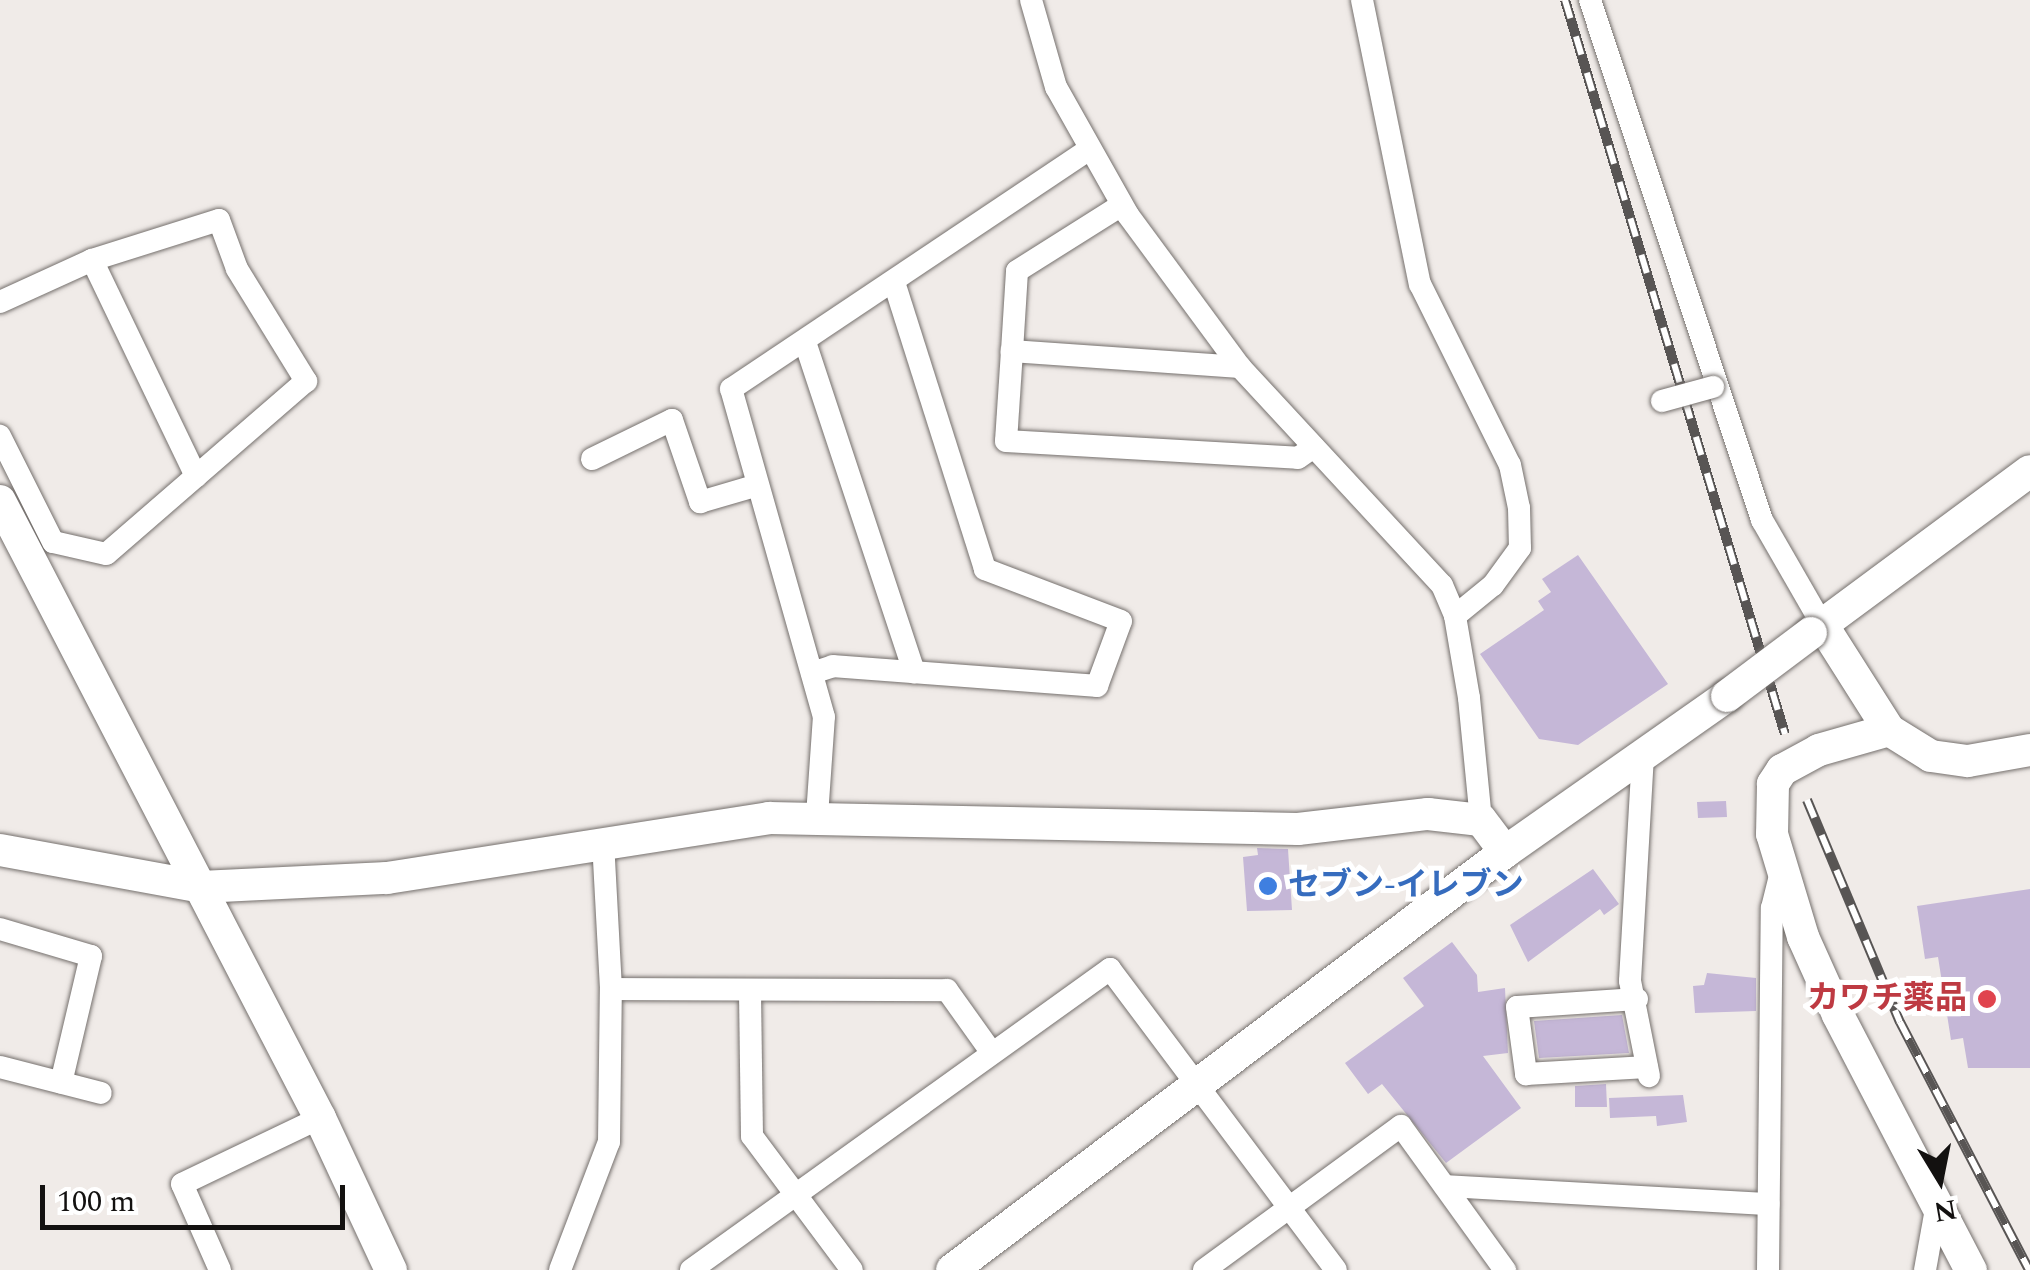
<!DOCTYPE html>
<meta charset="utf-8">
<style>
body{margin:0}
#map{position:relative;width:2030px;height:1270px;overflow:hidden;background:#f0ebe8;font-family:Spectral,"Noto Sans JP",serif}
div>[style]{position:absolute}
.building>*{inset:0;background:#c5b7d7}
.roads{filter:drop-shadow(0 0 2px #75706d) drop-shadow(0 0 2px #75706d)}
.street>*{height:22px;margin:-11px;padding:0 11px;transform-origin:11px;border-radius:11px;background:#fff}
.secondary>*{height:32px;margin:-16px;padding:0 16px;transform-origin:16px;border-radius:16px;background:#fff}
.rail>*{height:10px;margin-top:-5px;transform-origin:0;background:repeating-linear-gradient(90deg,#fff 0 19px,#585554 0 38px);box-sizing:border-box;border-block:2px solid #585554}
.bridges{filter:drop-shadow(0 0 2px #75706d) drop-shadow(0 0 2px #75706d)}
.street-bridge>*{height:22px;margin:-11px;padding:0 11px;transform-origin:11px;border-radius:11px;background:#fff}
.secondary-bridge>*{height:32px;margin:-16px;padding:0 16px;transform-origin:16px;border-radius:16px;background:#fff}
.dots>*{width:28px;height:28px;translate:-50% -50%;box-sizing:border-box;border:5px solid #fff;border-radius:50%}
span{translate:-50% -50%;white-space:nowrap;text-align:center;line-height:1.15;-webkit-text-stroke:10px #fff;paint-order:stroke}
.shop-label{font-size:32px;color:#366cbe;font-weight:700}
.left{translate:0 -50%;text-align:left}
.health-label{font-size:32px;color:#be3a42;font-weight:700}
.right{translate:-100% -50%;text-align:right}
.north{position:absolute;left:1890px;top:1130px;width:100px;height:100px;-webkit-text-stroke:8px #fff;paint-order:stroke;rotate:170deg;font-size:28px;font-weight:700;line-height:40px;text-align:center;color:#131110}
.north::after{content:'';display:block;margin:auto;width:35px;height:45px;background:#131110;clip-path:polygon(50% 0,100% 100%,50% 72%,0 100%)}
.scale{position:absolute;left:40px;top:1185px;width:305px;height:45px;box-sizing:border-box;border:5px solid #131110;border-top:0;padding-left:12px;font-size:30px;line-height:35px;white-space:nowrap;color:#131110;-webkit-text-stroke:8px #fff;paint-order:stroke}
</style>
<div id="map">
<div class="building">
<i style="clip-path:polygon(1578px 555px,1668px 684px,1578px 745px,1539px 739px,1480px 654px,1544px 610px,1538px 601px,1551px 592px,1542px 579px)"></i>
<i style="clip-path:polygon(1726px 801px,1727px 817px,1698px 818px,1697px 802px)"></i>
<i style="clip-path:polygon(1257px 848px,1288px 849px,1292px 910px,1247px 911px,1243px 857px,1258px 855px)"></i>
<i style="clip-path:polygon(1593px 869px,1619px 904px,1604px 915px,1600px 909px,1528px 962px,1510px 925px)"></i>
<i style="clip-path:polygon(2030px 889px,2030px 1068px,1968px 1068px,1963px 1038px,1951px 1040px,1938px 957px,1925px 959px,1917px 906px)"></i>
<i style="clip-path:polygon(1452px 942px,1477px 975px,1478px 992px,1505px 988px,1508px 1053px,1483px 1056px,1521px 1108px,1446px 1163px,1382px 1084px,1368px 1094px,1345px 1063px,1424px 1006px,1403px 978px)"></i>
<i style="clip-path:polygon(1707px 973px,1756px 978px,1756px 1011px,1695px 1013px,1693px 986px,1704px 985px)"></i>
<i style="clip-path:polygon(1622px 1015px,1629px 1053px,1539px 1058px,1534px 1021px)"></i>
<i style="clip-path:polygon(1606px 1084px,1607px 1107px,1575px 1107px,1575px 1086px)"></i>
<i style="clip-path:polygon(1683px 1095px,1687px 1122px,1657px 1126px,1656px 1116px,1610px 1118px,1609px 1098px)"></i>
</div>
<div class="roads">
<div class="street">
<i style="left:1031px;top:0;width:91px;rotate:74deg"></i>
<i style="left:1056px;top:87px;width:147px;rotate:60.6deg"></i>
<i style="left:1128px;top:215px;width:189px;rotate:53.6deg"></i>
<i style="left:1240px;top:367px;width:297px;rotate:47.2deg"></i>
<i style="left:1442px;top:585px;width:34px;rotate:67deg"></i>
<i style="left:1455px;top:616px;width:83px;rotate:80.3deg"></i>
<i style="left:1469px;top:698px;width:123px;rotate:84.4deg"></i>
<i style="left:1362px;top:0;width:290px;rotate:78.5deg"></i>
<i style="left:1420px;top:284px;width:202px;rotate:63.6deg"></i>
<i style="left:1510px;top:465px;width:44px;rotate:78.2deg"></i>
<i style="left:1519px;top:508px;width:40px;rotate:88.6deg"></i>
<i style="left:1520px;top:548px;width:46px;rotate:126.1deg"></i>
<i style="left:1493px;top:585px;width:49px;rotate:140.8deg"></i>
<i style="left:1590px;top:0;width:548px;rotate:71.7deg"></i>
<i style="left:1762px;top:520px;width:122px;rotate:60.1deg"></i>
<i style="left:92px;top:260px;width:240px;rotate:64.3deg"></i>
<i style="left:0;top:302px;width:101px;rotate:-24.5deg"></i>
<i style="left:92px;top:260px;width:133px;rotate:-17.5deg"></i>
<i style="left:219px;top:220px;width:52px;rotate:69.8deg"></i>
<i style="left:237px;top:269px;width:132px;rotate:58.4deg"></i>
<i style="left:306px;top:381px;width:264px;rotate:139.1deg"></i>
<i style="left:106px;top:554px;width:54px;rotate:-167.2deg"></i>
<i style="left:53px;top:542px;width:119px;rotate:-116.6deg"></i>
<i style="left:805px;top:342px;width:348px;rotate:71.7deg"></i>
<i style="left:1012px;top:351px;width:80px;rotate:-86.4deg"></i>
<i style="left:1017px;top:271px;width:124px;rotate:-32.2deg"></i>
<i style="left:1240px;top:367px;width:229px;rotate:-176deg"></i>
<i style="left:1012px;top:351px;width:90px;rotate:93.8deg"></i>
<i style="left:1006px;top:441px;width:292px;rotate:3.3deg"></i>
<i style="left:1298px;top:458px;width:19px;rotate:-35deg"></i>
<i style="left:592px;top:459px;width:89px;rotate:-26deg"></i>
<i style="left:672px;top:420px;width:87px;rotate:71.1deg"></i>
<i style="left:700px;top:502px;width:60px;rotate:-16.3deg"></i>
<i style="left:812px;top:673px;width:22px;rotate:-18deg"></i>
<i style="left:833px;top:666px;width:265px;rotate:4.3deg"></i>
<i style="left:1097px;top:686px;width:69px;rotate:-69.7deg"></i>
<i style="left:1121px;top:621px;width:146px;rotate:-159.1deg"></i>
<i style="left:985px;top:569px;width:301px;rotate:-107.6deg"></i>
<i style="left:1643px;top:755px;width:226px;rotate:93.3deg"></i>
<i style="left:1630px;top:981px;width:97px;rotate:78.7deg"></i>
<i style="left:817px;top:816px;width:99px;rotate:-86deg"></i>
<i style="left:824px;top:717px;width:341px;rotate:-105.8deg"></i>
<i style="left:731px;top:389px;width:428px;rotate:-33.8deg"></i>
<i style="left:0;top:929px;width:95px;rotate:16.5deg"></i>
<i style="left:91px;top:956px;width:130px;rotate:103.3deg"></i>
<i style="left:611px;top:989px;width:336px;rotate:0.2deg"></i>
<i style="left:947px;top:990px;width:77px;rotate:54.5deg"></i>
<i style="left:750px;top:993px;width:143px;rotate:89.2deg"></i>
<i style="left:752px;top:1136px;width:167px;rotate:53.3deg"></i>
<i style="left:1637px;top:999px;width:120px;rotate:176.2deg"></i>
<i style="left:1517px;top:1007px;width:68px;rotate:82.3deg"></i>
<i style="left:1526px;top:1074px;width:121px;rotate:-3.3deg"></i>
<i style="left:0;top:1067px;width:104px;rotate:14.4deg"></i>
<i style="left:1445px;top:1186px;width:324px;rotate:3.2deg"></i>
<i style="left:220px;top:1270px;width:94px;rotate:-113.8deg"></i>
<i style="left:182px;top:1184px;width:153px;rotate:-25.6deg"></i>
<i style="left:560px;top:1270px;width:137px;rotate:-69.1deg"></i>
<i style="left:609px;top:1142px;width:153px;rotate:-89.3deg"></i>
<i style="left:611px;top:989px;width:147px;rotate:-93.1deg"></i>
<i style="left:691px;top:1270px;width:516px;rotate:-35.69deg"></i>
<i style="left:1110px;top:969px;width:376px;rotate:53.1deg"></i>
<i style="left:1204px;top:1270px;width:244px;rotate:-36.2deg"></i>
<i style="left:1401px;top:1126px;width:178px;rotate:54.2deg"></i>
<i style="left:1768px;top:1270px;width:362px;rotate:-89.4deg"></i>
<i style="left:1772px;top:908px;width:33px;rotate:-76deg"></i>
<i style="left:1925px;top:1270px;width:62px;rotate:-79.8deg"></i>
</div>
<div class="secondary">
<i style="left:0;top:501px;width:695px;rotate:62.59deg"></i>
<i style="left:320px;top:1118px;width:168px;rotate:65deg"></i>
<i style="left:1823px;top:626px;width:123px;rotate:57.6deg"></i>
<i style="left:1889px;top:730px;width:49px;rotate:31.8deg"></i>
<i style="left:1931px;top:756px;width:37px;rotate:8deg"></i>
<i style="left:1968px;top:761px;width:63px;rotate:-10.1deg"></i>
<i style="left:1811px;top:633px;width:272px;rotate:-36.5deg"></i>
<i style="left:1889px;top:730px;width:73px;rotate:164.1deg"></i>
<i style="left:1819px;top:750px;width:42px;rotate:151.6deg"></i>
<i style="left:1782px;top:770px;width:17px;rotate:123deg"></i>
<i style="left:1773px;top:784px;width:50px;rotate:91.1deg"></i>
<i style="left:1772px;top:834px;width:108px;rotate:73.2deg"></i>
<i style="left:1803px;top:937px;width:85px;rotate:65.8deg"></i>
<i style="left:1838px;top:1015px;width:288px;rotate:62.5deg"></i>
<i style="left:0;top:850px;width:204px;rotate:10.4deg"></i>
<i style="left:201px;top:887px;width:186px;rotate:-2.8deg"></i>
<i style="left:387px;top:878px;width:387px;rotate:-8.9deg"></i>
<i style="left:769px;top:818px;width:529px;rotate:1.19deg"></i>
<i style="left:1298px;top:829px;width:131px;rotate:-6.6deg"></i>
<i style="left:1428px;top:814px;width:53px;rotate:6.5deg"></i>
<i style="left:1481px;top:820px;width:40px;rotate:53deg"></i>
<i style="left:952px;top:1270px;width:693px;rotate:-37.08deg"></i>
<i style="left:1505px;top:852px;width:271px;rotate:-35.1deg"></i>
</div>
</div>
<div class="rail">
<i style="left:1565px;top:0;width:766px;rotate:73.32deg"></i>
<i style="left:1807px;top:800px;width:241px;rotate:67.3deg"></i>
<i style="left:1900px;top:1022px;width:280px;rotate:62.5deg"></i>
</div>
<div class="bridges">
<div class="street-bridge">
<i style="left:1662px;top:401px;width:53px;rotate:-15.4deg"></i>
</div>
<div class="secondary-bridge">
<i style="left:1727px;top:696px;width:105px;rotate:-36.9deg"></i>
</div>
</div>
<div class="dots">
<i style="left:1268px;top:886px;background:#3f7fe0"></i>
<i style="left:1987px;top:999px;background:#e0444e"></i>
</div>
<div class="shop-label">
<span class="left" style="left:1288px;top:886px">セブン-イレブン</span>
</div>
<div class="health-label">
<span class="right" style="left:1967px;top:999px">カワチ薬品</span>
</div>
<div class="north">N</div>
<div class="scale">100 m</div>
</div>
